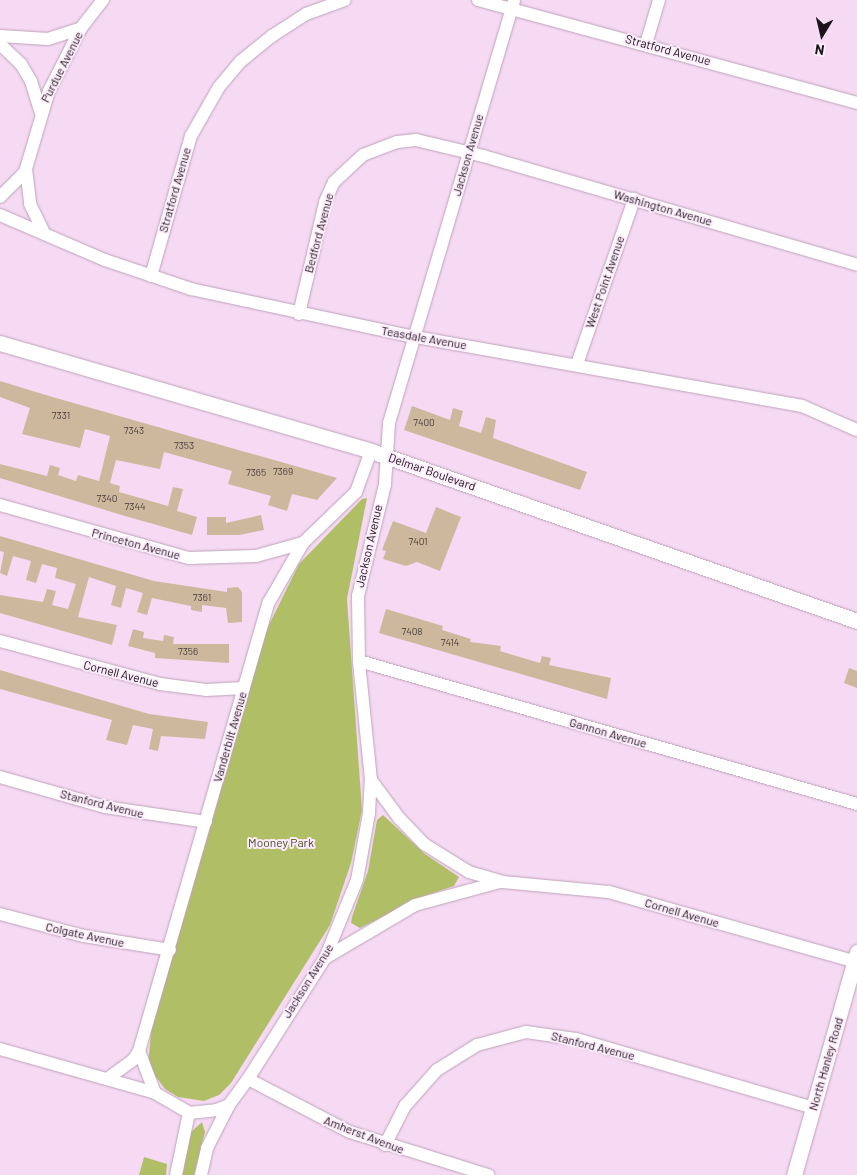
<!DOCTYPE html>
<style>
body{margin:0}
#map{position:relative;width:857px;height:1175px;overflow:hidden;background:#f6daf3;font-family:Barlow,sans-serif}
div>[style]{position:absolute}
.green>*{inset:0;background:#b0bf66}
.building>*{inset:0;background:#ceb89d}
.roads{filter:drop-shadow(0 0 1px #bda2ba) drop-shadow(0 0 1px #bda2ba)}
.minor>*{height:12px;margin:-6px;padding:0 6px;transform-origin:6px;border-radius:6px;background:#fff}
.major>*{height:15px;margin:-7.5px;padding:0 7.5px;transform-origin:7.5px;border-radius:7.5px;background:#fff}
span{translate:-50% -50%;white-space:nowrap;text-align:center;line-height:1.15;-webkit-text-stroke:4px #fdecfb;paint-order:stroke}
.number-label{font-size:10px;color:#483c3b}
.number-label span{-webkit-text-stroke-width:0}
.street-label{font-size:12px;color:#1b121a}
.park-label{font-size:12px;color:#454c22}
.north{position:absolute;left:797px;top:10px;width:50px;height:50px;-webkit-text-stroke:4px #fdecfb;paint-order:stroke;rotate:189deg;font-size:14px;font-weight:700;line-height:20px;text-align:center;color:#1b121a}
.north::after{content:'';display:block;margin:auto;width:18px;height:22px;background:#1b121a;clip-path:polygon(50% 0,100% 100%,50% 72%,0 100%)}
</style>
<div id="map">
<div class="green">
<i style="clip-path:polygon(367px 498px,347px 599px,362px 810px,351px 863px,330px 925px,231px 1083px,219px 1095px,204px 1101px,178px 1097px,165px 1089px,148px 1066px,151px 1032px,266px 631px,299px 564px,362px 499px)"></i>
<i style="clip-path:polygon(383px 815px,425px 854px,459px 877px,454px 886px,424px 896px,360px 928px,351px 923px,352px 917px,368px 871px,377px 820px)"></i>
<i style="clip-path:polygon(202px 1122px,205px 1132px,194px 1175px,181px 1175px,190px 1133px)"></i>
<i style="clip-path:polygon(144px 1157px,167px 1164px,166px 1175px,139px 1175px)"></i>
</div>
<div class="building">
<i style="clip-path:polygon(0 381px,49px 396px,337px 478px,317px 500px,292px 494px,287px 511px,268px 505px,271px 496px,228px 484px,232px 471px,164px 452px,160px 469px,116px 460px,110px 483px,120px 486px,119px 492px,168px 506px,173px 487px,183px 489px,177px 511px,197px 517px,192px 535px,125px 516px,0 478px,0 464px,47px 476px,50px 465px,60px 468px,58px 475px,76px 481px,78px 475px,99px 481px,110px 436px,85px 429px,80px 448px,22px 434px,30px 408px,0 397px)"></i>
<i style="clip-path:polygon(412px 406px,450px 420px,453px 408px,463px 411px,459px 426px,481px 433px,486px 417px,496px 420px,493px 438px,587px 472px,580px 490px,404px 430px)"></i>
<i style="clip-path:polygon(436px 507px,461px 517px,440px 571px,417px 562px,406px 566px,383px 559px,386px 551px,382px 550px,393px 521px,426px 533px)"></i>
<i style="clip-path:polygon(261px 515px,264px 530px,239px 535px,207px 535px,207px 517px,226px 517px,226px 523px)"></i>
<i style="clip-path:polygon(0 536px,154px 581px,227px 592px,227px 588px,238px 587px,242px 592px,242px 622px,228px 623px,226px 608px,202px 605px,202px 612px,191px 610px,191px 606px,152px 598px,147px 615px,137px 612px,143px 593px,126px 588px,121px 608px,111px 605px,116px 586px,89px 577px,78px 617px,117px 625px,112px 645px,0 613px,0 595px,43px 602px,47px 589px,56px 591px,52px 605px,68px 609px,76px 584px,55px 578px,57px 568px,42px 564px,36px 583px,26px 580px,31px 561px,13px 556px,7px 576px,0 573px,4px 552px,0 551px)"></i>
<i style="clip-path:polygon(386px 609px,443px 626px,442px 630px,471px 639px,470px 642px,501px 646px,500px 651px,540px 663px,542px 656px,551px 658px,549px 665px,611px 678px,607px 699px,379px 633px)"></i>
<i style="clip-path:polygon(133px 629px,144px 632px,143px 638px,163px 641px,164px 635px,174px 637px,173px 644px,229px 644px,229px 663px,155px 658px,155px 653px,128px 646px)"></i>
<i style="clip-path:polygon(849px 668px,857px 671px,857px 688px,844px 683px)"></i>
<i style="clip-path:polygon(0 670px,149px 714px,208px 722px,205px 739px,161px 736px,158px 751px,149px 749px,153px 729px,133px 725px,127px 745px,106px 740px,112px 720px,0 689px)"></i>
</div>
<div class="roads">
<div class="minor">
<i style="left:478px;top:0;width:393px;rotate:15.2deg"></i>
<i style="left:0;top:36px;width:48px;rotate:3.6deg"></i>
<i style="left:48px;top:39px;width:35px;rotate:-18deg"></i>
<i style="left:0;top:44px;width:29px;rotate:44deg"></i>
<i style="left:21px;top:64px;width:20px;rotate:60deg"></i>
<i style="left:31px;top:81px;width:31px;rotate:73deg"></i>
<i style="left:646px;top:44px;width:46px;rotate:-73.5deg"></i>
<i style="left:26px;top:169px;width:35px;rotate:83deg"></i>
<i style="left:30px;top:204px;width:32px;rotate:64deg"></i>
<i style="left:0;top:197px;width:35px;rotate:-45deg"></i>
<i style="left:25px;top:172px;width:84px;rotate:-73.5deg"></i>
<i style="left:49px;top:91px;width:71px;rotate:-63.1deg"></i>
<i style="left:81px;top:28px;width:36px;rotate:-52deg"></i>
<i style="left:0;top:215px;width:114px;rotate:23.2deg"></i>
<i style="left:105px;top:260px;width:91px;rotate:18.6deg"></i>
<i style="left:191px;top:289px;width:229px;rotate:12.1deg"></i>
<i style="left:415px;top:337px;width:393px;rotate:10.1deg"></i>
<i style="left:802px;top:406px;width:60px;rotate:23.6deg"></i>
<i style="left:151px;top:276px;width:146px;rotate:-74.1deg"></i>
<i style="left:191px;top:136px;width:56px;rotate:-60.3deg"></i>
<i style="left:219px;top:87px;width:34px;rotate:-50deg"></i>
<i style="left:241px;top:61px;width:40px;rotate:-39deg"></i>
<i style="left:272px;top:36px;width:40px;rotate:-32.9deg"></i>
<i style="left:306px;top:14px;width:41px;rotate:-19.7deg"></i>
<i style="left:299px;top:314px;width:115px;rotate:-76.9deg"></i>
<i style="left:325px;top:202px;width:22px;rotate:-66deg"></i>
<i style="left:334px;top:182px;width:40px;rotate:-43deg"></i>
<i style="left:363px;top:155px;width:36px;rotate:-21deg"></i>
<i style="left:397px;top:142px;width:19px;rotate:-6deg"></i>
<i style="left:416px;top:140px;width:69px;rotate:13.4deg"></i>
<i style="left:483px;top:156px;width:390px;rotate:16.2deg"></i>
<i style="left:577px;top:364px;width:175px;rotate:-70.9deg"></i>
<i style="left:0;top:505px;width:196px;rotate:15.7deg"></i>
<i style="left:189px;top:558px;width:67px;rotate:-1.7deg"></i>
<i style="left:256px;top:556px;width:49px;rotate:-15.5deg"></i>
<i style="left:0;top:641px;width:166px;rotate:15deg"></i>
<i style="left:160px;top:684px;width:46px;rotate:7.4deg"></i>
<i style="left:206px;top:690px;width:38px;rotate:-3deg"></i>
<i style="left:359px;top:661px;width:518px;rotate:16.02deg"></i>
<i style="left:0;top:777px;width:109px;rotate:15.9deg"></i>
<i style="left:105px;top:807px;width:102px;rotate:8.4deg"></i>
<i style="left:371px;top:780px;width:47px;rotate:53.6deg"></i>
<i style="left:399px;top:818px;width:36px;rotate:46deg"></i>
<i style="left:424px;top:844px;width:53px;rotate:31.9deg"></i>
<i style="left:469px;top:872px;width:35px;rotate:16deg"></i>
<i style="left:503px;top:882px;width:106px;rotate:5.4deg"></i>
<i style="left:609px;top:892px;width:258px;rotate:15.8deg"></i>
<i style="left:0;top:914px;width:87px;rotate:14.7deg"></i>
<i style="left:84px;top:936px;width:87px;rotate:9.2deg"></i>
<i style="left:325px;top:958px;width:104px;rotate:-30.5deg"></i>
<i style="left:415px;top:905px;width:88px;rotate:-15.1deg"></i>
<i style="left:0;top:1049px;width:161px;rotate:15.8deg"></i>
<i style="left:155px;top:1093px;width:39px;rotate:30deg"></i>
<i style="left:189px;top:1113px;width:27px;rotate:-6deg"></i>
<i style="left:216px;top:1110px;width:14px;rotate:-21deg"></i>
<i style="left:229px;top:1105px;width:32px;rotate:-54deg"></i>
<i style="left:248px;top:1079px;width:143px;rotate:-57.5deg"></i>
<i style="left:325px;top:958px;width:84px;rotate:-67.7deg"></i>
<i style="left:357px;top:880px;width:68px;rotate:-79.8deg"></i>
<i style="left:369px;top:813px;width:33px;rotate:-87deg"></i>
<i style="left:371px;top:780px;width:120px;rotate:-95.8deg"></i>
<i style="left:359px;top:661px;width:65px;rotate:-90.9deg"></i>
<i style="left:358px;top:596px;width:115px;rotate:-76.4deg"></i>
<i style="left:385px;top:484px;width:61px;rotate:-86.2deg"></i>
<i style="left:389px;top:423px;width:441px;rotate:-73.5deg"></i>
<i style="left:139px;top:1051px;width:45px;rotate:69.1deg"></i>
<i style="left:107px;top:1079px;width:32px;rotate:-36deg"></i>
<i style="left:133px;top:1060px;width:11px;rotate:-56deg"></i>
<i style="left:139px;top:1051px;width:467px;rotate:-73.9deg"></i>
<i style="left:269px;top:602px;width:68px;rotate:-60deg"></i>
<i style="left:303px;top:543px;width:74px;rotate:-43.9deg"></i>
<i style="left:356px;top:492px;width:44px;rotate:-69.9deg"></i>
<i style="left:248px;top:1079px;width:115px;rotate:27.5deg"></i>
<i style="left:350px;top:1132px;width:145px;rotate:17.3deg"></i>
<i style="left:385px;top:1145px;width:44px;rotate:-62.9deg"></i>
<i style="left:405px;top:1106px;width:48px;rotate:-48.4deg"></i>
<i style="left:437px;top:1070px;width:47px;rotate:-32deg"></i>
<i style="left:477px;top:1045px;width:51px;rotate:-14.9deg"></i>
<i style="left:526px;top:1032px;width:50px;rotate:8deg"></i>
<i style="left:576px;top:1039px;width:247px;rotate:16.2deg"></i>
<i style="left:176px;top:1175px;width:63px;rotate:-78.2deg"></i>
<i style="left:201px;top:1175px;width:28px;rotate:-77deg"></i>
<i style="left:207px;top:1148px;width:48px;rotate:-62.9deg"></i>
</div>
<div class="major">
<i style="left:0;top:343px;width:386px;rotate:16.2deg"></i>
<i style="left:371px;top:451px;width:515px;rotate:19.28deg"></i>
<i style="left:794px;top:1175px;width:232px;rotate:-74.2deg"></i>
</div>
</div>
<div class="number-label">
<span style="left:61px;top:416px">7331</span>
<span style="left:424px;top:423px">7400</span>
<span style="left:134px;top:431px">7343</span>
<span style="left:184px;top:446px">7353</span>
<span style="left:283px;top:472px">7369</span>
<span style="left:256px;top:473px">7365</span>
<span style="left:107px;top:499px">7340</span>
<span style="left:135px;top:507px">7344</span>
<span style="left:418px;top:542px">7401</span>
<span style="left:202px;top:598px">7361</span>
<span style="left:412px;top:632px">7408</span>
<span style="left:450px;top:643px">7414</span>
<span style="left:188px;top:652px">7356</span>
</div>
<div class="street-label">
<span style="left:668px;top:50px;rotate:15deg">Stratford Avenue</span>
<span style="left:62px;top:67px;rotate:-63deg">Purdue Avenue</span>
<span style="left:468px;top:155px;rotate:-74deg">Jackson Avenue</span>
<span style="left:175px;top:190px;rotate:-74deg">Stratford Avenue</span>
<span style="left:663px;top:208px;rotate:16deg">Washington Avenue</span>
<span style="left:319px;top:233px;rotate:-75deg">Bedford Avenue</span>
<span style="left:605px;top:282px;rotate:-71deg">West Point Avenue</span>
<span style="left:424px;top:338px;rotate:10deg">Teasdale Avenue</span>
<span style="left:432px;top:472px;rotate:19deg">Delmar Boulevard</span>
<span style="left:136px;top:544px;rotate:15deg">Princeton Avenue</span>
<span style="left:369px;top:546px;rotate:-77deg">Jackson Avenue</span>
<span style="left:121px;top:674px;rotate:14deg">Cornell Avenue</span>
<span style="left:608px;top:733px;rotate:16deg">Gannon Avenue</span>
<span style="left:230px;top:737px;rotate:-74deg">Vanderbilt Avenue</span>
<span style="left:102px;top:804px;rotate:14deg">Stanford Avenue</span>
<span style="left:682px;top:913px;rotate:16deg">Cornell Avenue</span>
<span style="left:85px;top:935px;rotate:12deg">Colgate Avenue</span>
<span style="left:308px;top:981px;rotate:-58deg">Jackson Avenue</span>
<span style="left:593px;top:1046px;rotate:14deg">Stanford Avenue</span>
<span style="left:826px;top:1064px;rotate:-74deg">North Hanley Road</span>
<span style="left:364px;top:1135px;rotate:21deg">Amherst Avenue</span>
</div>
<div class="park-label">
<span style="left:281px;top:843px">Mooney Park</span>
</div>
<div class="north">N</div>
</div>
